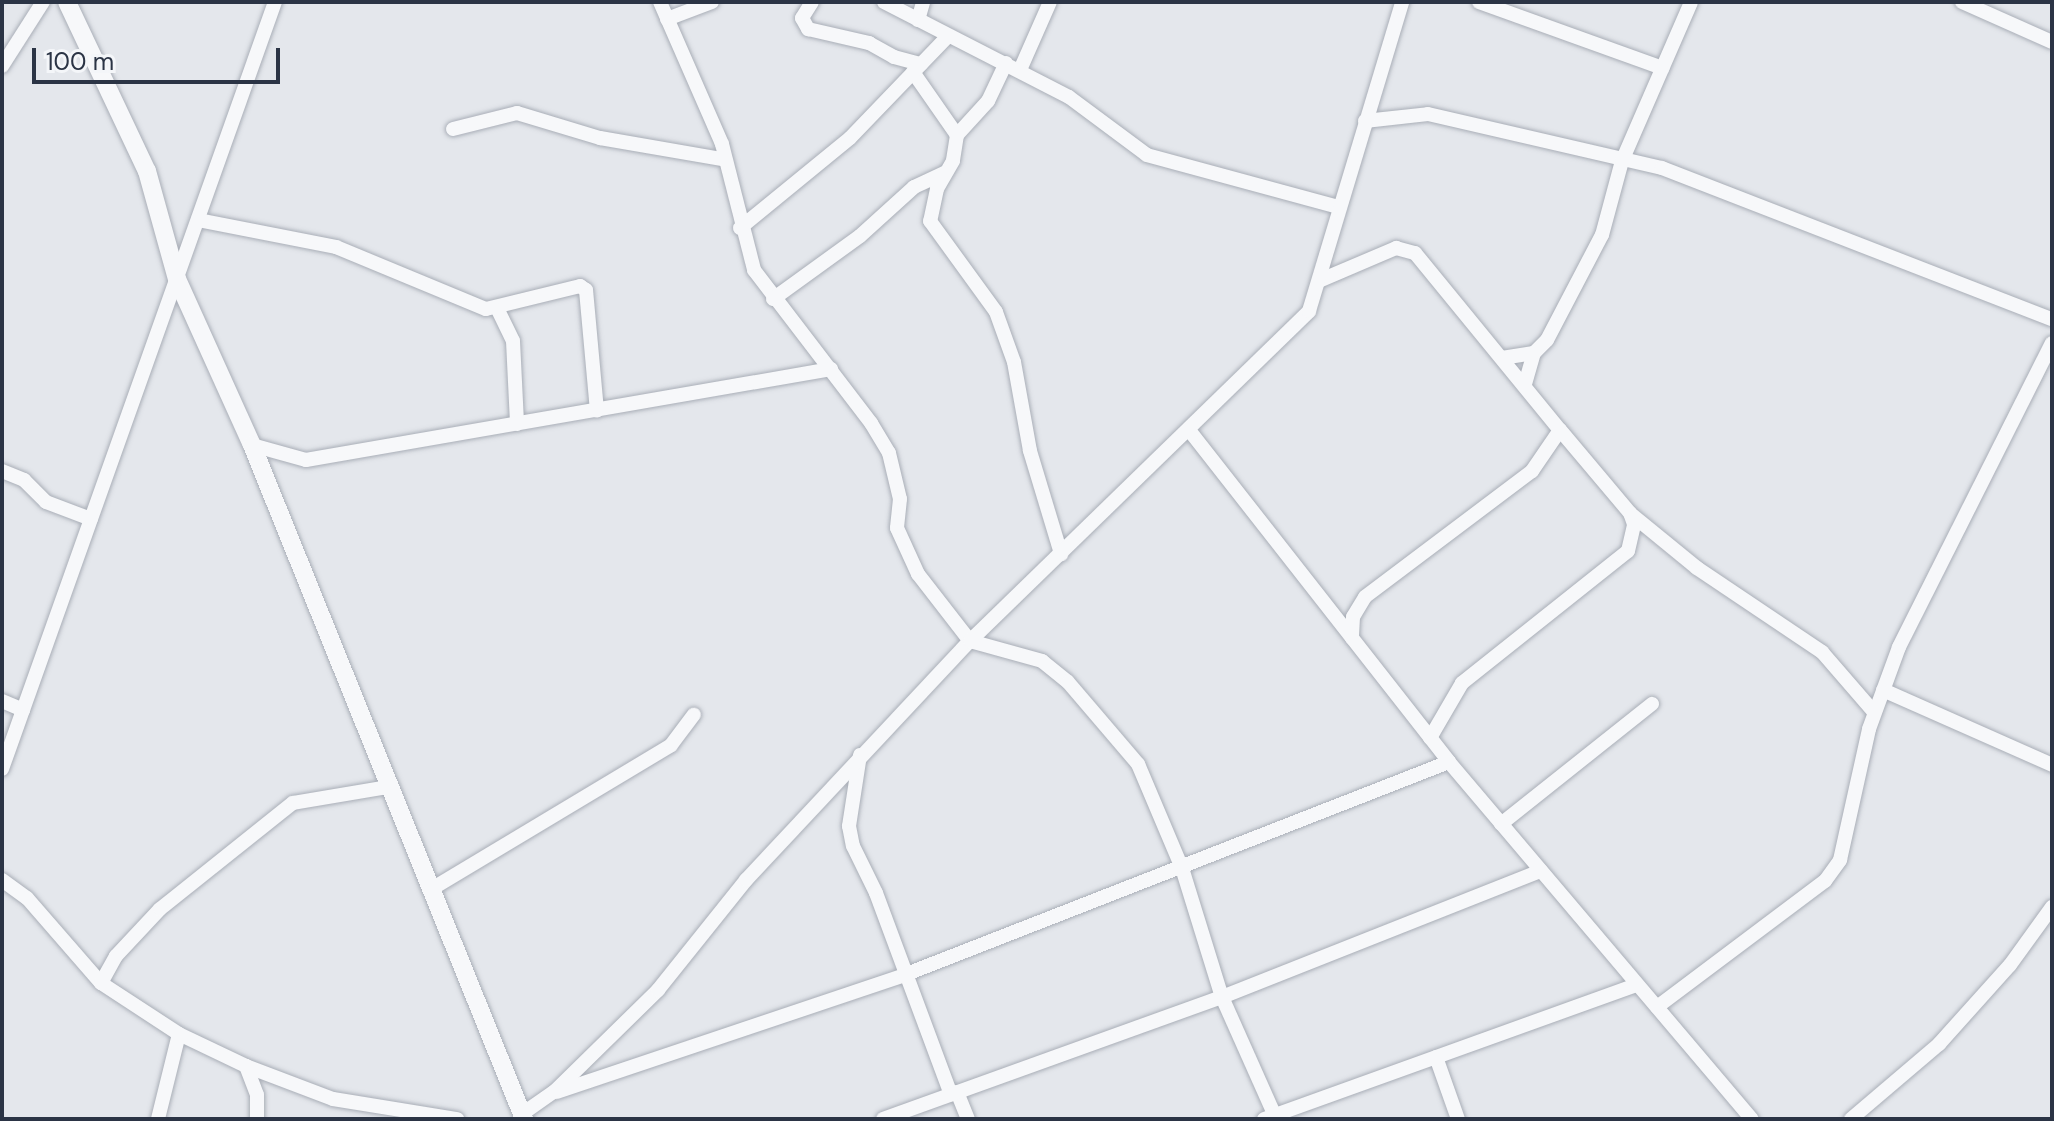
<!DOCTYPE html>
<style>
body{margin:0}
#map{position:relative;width:2054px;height:1121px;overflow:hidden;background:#e4e7ec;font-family:"DM Sans",sans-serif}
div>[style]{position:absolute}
.roads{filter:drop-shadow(0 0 2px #a9aeb7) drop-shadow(0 0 2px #a9aeb7)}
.minor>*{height:14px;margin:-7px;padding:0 7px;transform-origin:7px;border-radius:7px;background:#f7f8fa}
.tertiary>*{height:18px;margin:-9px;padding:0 9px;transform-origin:9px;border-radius:9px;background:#f7f8fa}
span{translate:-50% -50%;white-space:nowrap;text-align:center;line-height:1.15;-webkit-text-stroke:6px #f4f6f9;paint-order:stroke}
.frame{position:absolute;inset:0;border:4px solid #2b3445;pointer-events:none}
.scale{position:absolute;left:32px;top:48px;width:248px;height:36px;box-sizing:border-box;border:4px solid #2b3445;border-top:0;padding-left:10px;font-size:24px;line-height:28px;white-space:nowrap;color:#2b3445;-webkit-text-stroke:6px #f4f6f9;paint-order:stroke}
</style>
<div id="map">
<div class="roads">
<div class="minor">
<i style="left:660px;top:2px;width:155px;rotate:66.4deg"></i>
<i style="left:722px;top:144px;width:130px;rotate:75.7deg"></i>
<i style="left:754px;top:270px;width:193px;rotate:52.6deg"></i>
<i style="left:871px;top:423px;width:35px;rotate:59deg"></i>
<i style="left:889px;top:453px;width:47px;rotate:76.6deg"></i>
<i style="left:900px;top:499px;width:29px;rotate:96deg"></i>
<i style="left:897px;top:528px;width:51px;rotate:65.5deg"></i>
<i style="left:918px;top:574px;width:85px;rotate:52.2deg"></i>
<i style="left:970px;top:641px;width:75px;rotate:15.5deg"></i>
<i style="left:1042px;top:661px;width:33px;rotate:39deg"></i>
<i style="left:1068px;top:682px;width:108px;rotate:49.5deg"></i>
<i style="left:1138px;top:764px;width:113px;rotate:67.1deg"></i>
<i style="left:1182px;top:868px;width:135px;rotate:72.8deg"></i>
<i style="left:1222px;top:997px;width:128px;rotate:66deg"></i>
<i style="left:812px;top:2px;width:19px;rotate:122deg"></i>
<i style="left:802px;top:18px;width:13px;rotate:61deg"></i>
<i style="left:808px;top:29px;width:63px;rotate:12.9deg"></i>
<i style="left:869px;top:43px;width:29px;rotate:29deg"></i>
<i style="left:894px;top:57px;width:28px;rotate:15deg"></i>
<i style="left:884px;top:2px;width:208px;rotate:27.2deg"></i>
<i style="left:1069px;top:97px;width:97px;rotate:36.6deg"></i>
<i style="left:1147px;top:155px;width:198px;rotate:15.2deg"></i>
<i style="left:1479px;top:2px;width:195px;rotate:19.8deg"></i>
<i style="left:1962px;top:2px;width:98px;rotate:24deg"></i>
<i style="left:667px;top:19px;width:48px;rotate:-20.7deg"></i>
<i style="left:918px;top:20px;width:19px;rotate:-74deg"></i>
<i style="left:1006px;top:63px;width:42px;rotate:115.3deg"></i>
<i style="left:988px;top:101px;width:46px;rotate:132.4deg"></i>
<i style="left:957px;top:135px;width:26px;rotate:99deg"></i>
<i style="left:953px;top:161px;width:32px;rotate:120deg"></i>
<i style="left:937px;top:189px;width:33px;rotate:102deg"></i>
<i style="left:930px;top:221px;width:112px;rotate:54deg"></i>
<i style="left:996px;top:312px;width:53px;rotate:70.2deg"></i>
<i style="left:1014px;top:362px;width:90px;rotate:79.8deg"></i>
<i style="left:1030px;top:451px;width:108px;rotate:73.2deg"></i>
<i style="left:2px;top:66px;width:76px;rotate:-57.4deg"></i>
<i style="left:1020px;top:70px;width:74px;rotate:-66.2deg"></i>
<i style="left:913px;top:72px;width:77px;rotate:55.1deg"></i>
<i style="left:1365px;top:121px;width:63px;rotate:-6.3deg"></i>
<i style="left:1428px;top:114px;width:240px;rotate:13deg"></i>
<i style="left:1662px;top:168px;width:418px;rotate:21.2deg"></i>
<i style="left:453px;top:129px;width:66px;rotate:-14deg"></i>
<i style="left:517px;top:113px;width:87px;rotate:16.8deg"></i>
<i style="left:600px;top:138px;width:124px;rotate:9.8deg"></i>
<i style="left:198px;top:220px;width:141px;rotate:11.1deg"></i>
<i style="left:336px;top:247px;width:162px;rotate:22.5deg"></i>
<i style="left:486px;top:309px;width:97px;rotate:-13.7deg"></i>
<i style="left:580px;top:286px;width:7px;rotate:34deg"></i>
<i style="left:586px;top:290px;width:121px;rotate:84.8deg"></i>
<i style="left:740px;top:228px;width:142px;rotate:-39.3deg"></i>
<i style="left:850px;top:138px;width:141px;rotate:-46.1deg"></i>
<i style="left:1321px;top:280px;width:82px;rotate:-23.1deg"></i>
<i style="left:1396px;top:248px;width:20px;rotate:15deg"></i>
<i style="left:1415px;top:253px;width:229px;rotate:50.7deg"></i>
<i style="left:1560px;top:430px;width:50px;rotate:124.3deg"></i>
<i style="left:1532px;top:471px;width:209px;rotate:143deg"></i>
<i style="left:1365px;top:597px;width:23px;rotate:121deg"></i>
<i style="left:1353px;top:617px;width:21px;rotate:93deg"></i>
<i style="left:773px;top:299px;width:107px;rotate:-35.9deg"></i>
<i style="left:860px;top:236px;width:73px;rotate:-42.2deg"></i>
<i style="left:914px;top:187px;width:33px;rotate:-25deg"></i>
<i style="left:498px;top:310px;width:34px;rotate:64deg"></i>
<i style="left:513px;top:341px;width:83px;rotate:87.2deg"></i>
<i style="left:1502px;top:358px;width:32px;rotate:-9deg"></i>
<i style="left:1534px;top:353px;width:18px;rotate:-45deg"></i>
<i style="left:1547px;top:340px;width:119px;rotate:-62.4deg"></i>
<i style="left:1602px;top:235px;width:77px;rotate:-74.9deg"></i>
<i style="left:1622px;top:161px;width:173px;rotate:-66.5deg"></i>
<i style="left:1525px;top:384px;width:32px;rotate:-74deg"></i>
<i style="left:1189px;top:430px;width:422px;rotate:51.9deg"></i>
<i style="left:1449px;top:762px;width:468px;rotate:49.7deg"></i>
<i style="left:252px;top:445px;width:56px;rotate:15.5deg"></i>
<i style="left:306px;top:460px;width:533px;rotate:-9.83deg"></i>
<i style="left:2px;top:471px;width:24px;rotate:22deg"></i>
<i style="left:24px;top:480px;width:31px;rotate:45deg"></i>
<i style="left:46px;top:502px;width:48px;rotate:20.7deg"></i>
<i style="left:1631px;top:514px;width:85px;rotate:39.3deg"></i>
<i style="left:1697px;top:568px;width:151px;rotate:33.9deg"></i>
<i style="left:1822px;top:652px;width:79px;rotate:49.1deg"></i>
<i style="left:1883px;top:690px;width:185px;rotate:23.9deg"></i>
<i style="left:2px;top:701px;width:23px;rotate:23deg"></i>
<i style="left:1430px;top:738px;width:64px;rotate:-59.8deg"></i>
<i style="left:1462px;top:683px;width:212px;rotate:-38.5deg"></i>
<i style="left:1628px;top:551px;width:28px;rotate:-77deg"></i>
<i style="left:1634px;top:524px;width:12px;rotate:-110deg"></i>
<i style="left:1630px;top:513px;width:109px;rotate:-130.1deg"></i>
<i style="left:860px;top:755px;width:72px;rotate:98.8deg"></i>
<i style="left:849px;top:826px;width:20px;rotate:79deg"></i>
<i style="left:853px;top:846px;width:52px;rotate:63.9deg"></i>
<i style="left:876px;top:893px;width:215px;rotate:69.6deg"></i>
<i style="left:2px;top:769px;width:814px;rotate:-70.41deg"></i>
<i style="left:1501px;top:824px;width:193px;rotate:-38.5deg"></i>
<i style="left:2px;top:880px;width:31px;rotate:36deg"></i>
<i style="left:27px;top:898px;width:113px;rotate:49deg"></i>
<i style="left:101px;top:983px;width:93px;rotate:33.2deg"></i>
<i style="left:179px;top:1034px;width:88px;rotate:103.9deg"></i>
<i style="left:430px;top:890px;width:281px;rotate:-31deg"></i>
<i style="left:671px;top:745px;width:38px;rotate:-53deg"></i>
<i style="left:101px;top:983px;width:31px;rotate:-61deg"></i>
<i style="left:116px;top:956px;width:64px;rotate:-46.9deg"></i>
<i style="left:160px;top:909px;width:170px;rotate:-38.6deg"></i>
<i style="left:293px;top:803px;width:96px;rotate:-9.6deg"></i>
<i style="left:1657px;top:1007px;width:210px;rotate:-36.9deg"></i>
<i style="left:1825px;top:881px;width:26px;rotate:-54deg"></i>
<i style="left:1840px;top:860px;width:134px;rotate:-77.5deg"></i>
<i style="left:1869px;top:729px;width:87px;rotate:-69.9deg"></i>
<i style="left:1899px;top:647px;width:340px;rotate:-63.3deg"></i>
<i style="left:179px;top:1034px;width:74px;rotate:25.5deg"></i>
<i style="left:246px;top:1066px;width:31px;rotate:69deg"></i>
<i style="left:257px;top:1095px;width:24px;rotate:90deg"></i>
<i style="left:1436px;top:1057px;width:66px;rotate:70.5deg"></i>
<i style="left:246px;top:1066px;width:93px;rotate:20.8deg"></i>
<i style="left:333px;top:1099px;width:126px;rotate:9.2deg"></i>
<i style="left:557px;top:1092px;width:366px;rotate:-18.6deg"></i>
<i style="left:904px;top:975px;width:585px;rotate:-21.35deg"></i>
<i style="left:957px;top:1092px;width:29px;rotate:68deg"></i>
<i style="left:522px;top:1114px;width:39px;rotate:-35deg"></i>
<i style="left:554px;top:1092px;width:146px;rotate:-44.4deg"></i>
<i style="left:658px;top:990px;width:141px;rotate:-51.3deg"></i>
<i style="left:746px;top:880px;width:328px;rotate:-46.9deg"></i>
<i style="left:970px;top:641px;width:473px;rotate:-44.2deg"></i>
<i style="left:1309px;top:311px;width:323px;rotate:-73.2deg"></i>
<i style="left:883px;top:1119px;width:360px;rotate:-19.8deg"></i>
<i style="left:1222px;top:997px;width:343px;rotate:-21.6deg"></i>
<i style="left:1264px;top:1119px;width:396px;rotate:-19.8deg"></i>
<i style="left:1851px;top:1119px;width:116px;rotate:-40.4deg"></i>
<i style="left:1939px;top:1044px;width:106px;rotate:-48.1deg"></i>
<i style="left:2010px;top:965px;width:72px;rotate:-54.1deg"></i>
</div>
<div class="tertiary">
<i style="left:67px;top:2px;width:187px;rotate:64.7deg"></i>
<i style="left:147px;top:171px;width:112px;rotate:74.5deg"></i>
<i style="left:177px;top:279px;width:182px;rotate:65.7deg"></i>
<i style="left:252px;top:445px;width:727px;rotate:68.02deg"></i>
</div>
</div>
<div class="frame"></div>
<div class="scale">100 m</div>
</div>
